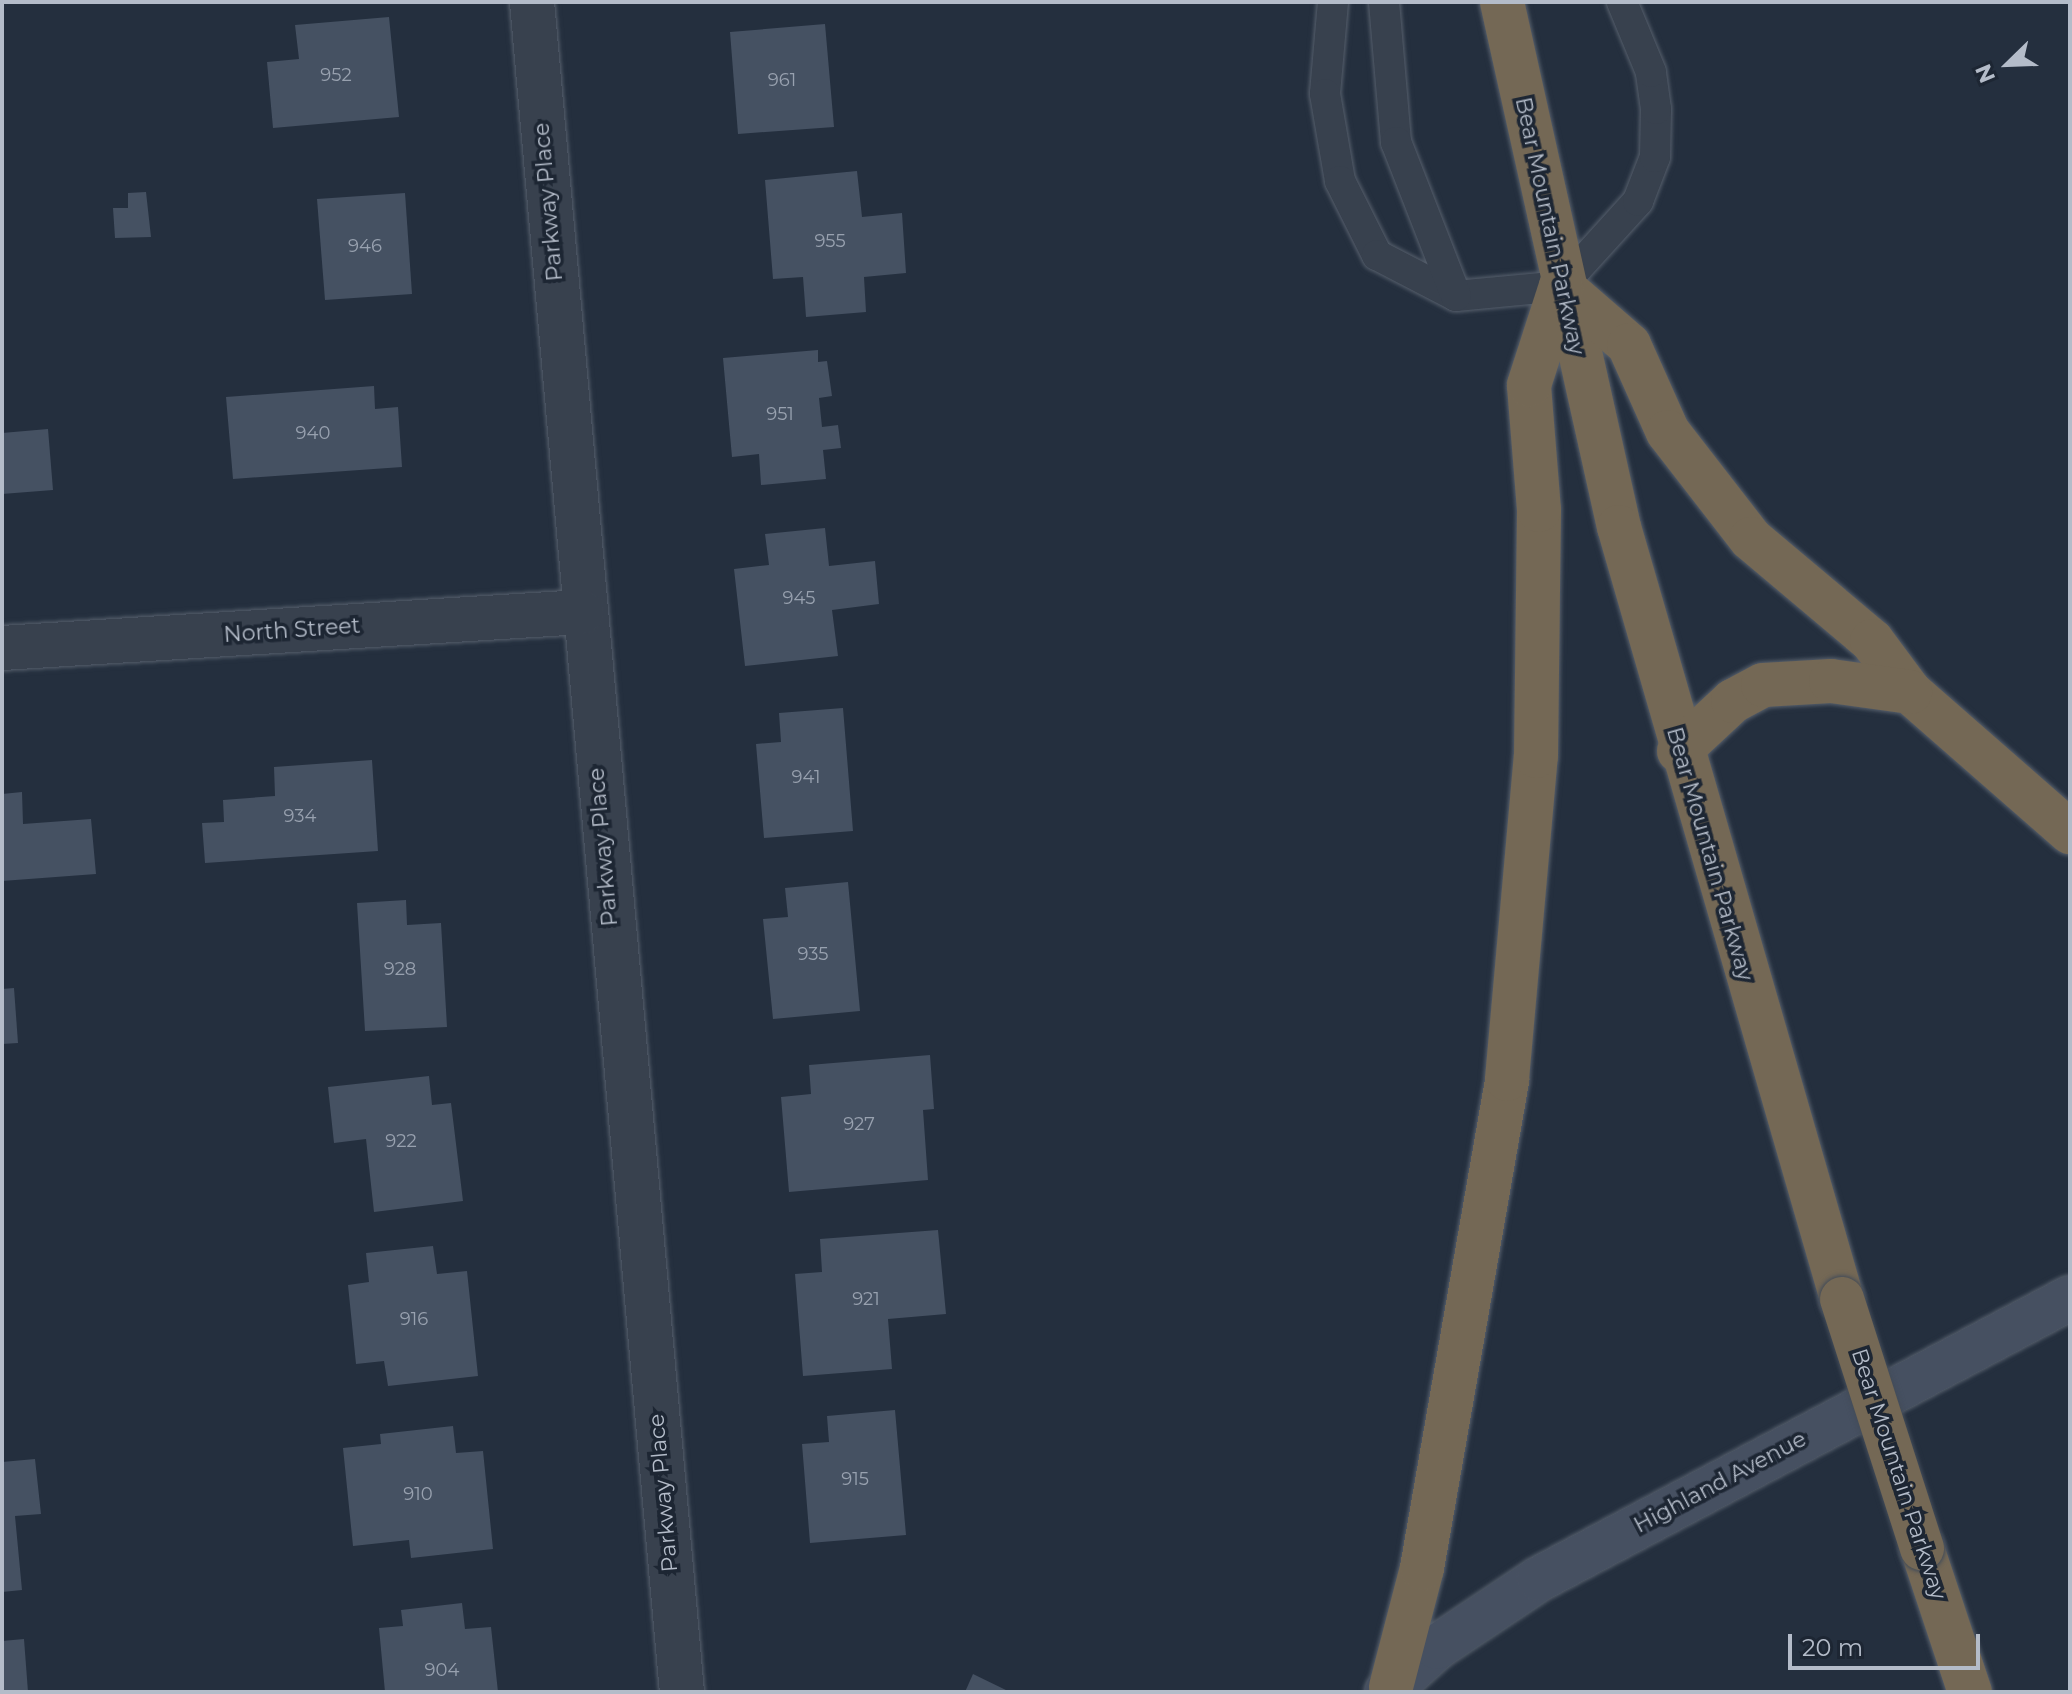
<!DOCTYPE html>
<style>
body{margin:0}
#map{position:relative;width:2072px;height:1694px;overflow:hidden;background:#242f3e;font-family:Montserrat,sans-serif}
div>[style]{position:absolute}
.building>*{inset:0;background:#455162}
.roads{filter:drop-shadow(0 0 2px #565f6c) drop-shadow(0 0 2px #565f6c)}
.lane>*{height:30px;margin:-15px;padding:0 15px;transform-origin:15px;border-radius:15px;background:#38414e}
.street>*{height:44px;margin:-22px;padding:0 22px;transform-origin:22px;border-radius:22px;background:#38414e}
.secondary>*{height:44px;margin:-22px;padding:0 22px;transform-origin:22px;border-radius:22px;background:#465061}
.highway>*{height:44px;margin:-22px;padding:0 22px;transform-origin:22px;border-radius:22px;background:#746855}
.bridges{filter:drop-shadow(0 0 2px #434c59) drop-shadow(0 0 2px #434c59)}
.highway-bridge>*{height:44px;margin:-22px;padding:0 22px;transform-origin:22px;border-radius:22px;background:#746855}
span{translate:-50% -50%;white-space:nowrap;text-align:center;line-height:1.15;-webkit-text-stroke:7px #1d2633;paint-order:stroke}
.number-label{font-size:18px;color:#98a1af}
.number-label span{-webkit-text-stroke-width:0}
.street-label{font-size:22px;color:#b4bcc9}
.frame{position:absolute;inset:0;border:4px solid #b4bcc9;pointer-events:none}
.north{position:absolute;left:1968px;top:24px;width:80px;height:80px;-webkit-text-stroke:6px #1d2633;paint-order:stroke;rotate:247deg;font-size:22px;font-weight:700;line-height:32px;text-align:center;color:#b4bcc9}
.north::after{content:'';display:block;margin:auto;width:28px;height:36px;background:#b4bcc9;clip-path:polygon(50% 0,100% 100%,50% 72%,0 100%)}
.scale{position:absolute;left:1788px;top:1634px;width:192px;height:36px;box-sizing:border-box;border:4px solid #b4bcc9;border-top:0;padding-left:10px;font-size:24px;line-height:28px;white-space:nowrap;color:#b4bcc9;-webkit-text-stroke:6px #1d2633;paint-order:stroke}
</style>
<div id="map">
<div class="building">
<i style="clip-path:polygon(389px 17px,399px 117px,273px 128px,267px 62px,299px 59px,295px 25px)"></i>
<i style="clip-path:polygon(825px 24px,834px 127px,738px 134px,730px 32px)"></i>
<i style="clip-path:polygon(857px 171px,862px 217px,902px 213px,906px 273px,864px 277px,866px 312px,806px 317px,803px 277px,773px 279px,765px 180px)"></i>
<i style="clip-path:polygon(146px 192px,151px 237px,115px 238px,113px 208px,128px 208px,128px 193px)"></i>
<i style="clip-path:polygon(405px 193px,412px 294px,325px 300px,317px 199px)"></i>
<i style="clip-path:polygon(818px 350px,818px 362px,827px 361px,832px 396px,819px 398px,822px 427px,838px 425px,841px 448px,823px 450px,826px 479px,761px 485px,759px 454px,732px 457px,723px 358px)"></i>
<i style="clip-path:polygon(374px 386px,375px 409px,398px 407px,402px 467px,233px 479px,226px 397px)"></i>
<i style="clip-path:polygon(48px 429px,53px 490px,2px 494px,2px 433px)"></i>
<i style="clip-path:polygon(825px 528px,829px 566px,875px 561px,879px 604px,832px 610px,838px 656px,745px 666px,734px 569px,769px 565px,765px 534px)"></i>
<i style="clip-path:polygon(843px 708px,853px 831px,764px 838px,756px 744px,781px 742px,779px 713px)"></i>
<i style="clip-path:polygon(372px 760px,378px 851px,205px 863px,202px 823px,224px 822px,223px 800px,275px 796px,274px 767px)"></i>
<i style="clip-path:polygon(22px 792px,23px 824px,91px 819px,96px 874px,2px 881px,2px 794px)"></i>
<i style="clip-path:polygon(848px 882px,860px 1011px,773px 1019px,763px 919px,788px 917px,785px 888px)"></i>
<i style="clip-path:polygon(406px 900px,407px 925px,441px 923px,447px 1027px,365px 1031px,357px 903px)"></i>
<i style="clip-path:polygon(14px 988px,18px 1043px,2px 1044px,2px 989px)"></i>
<i style="clip-path:polygon(930px 1055px,934px 1109px,923px 1110px,928px 1180px,789px 1192px,781px 1097px,811px 1094px,809px 1065px)"></i>
<i style="clip-path:polygon(429px 1076px,432px 1105px,451px 1103px,463px 1201px,374px 1212px,366px 1139px,334px 1143px,328px 1087px)"></i>
<i style="clip-path:polygon(938px 1230px,946px 1314px,888px 1319px,892px 1369px,803px 1376px,795px 1274px,822px 1272px,820px 1239px)"></i>
<i style="clip-path:polygon(433px 1246px,437px 1274px,467px 1271px,478px 1376px,388px 1386px,384px 1361px,356px 1364px,348px 1285px,369px 1282px,366px 1253px)"></i>
<i style="clip-path:polygon(895px 1410px,906px 1535px,810px 1543px,802px 1444px,829px 1442px,827px 1416px)"></i>
<i style="clip-path:polygon(453px 1426px,456px 1453px,483px 1451px,493px 1549px,411px 1558px,409px 1540px,353px 1546px,343px 1448px,381px 1444px,380px 1434px)"></i>
<i style="clip-path:polygon(35px 1459px,41px 1514px,15px 1516px,22px 1590px,2px 1592px,2px 1462px)"></i>
<i style="clip-path:polygon(462px 1603px,465px 1629px,491px 1627px,498px 1692px,385px 1692px,379px 1628px,403px 1626px,401px 1610px)"></i>
<i style="clip-path:polygon(24px 1639px,28px 1692px,2px 1692px,2px 1641px)"></i>
<i style="clip-path:polygon(973px 1674px,1010px 1692px,965px 1692px)"></i>
</div>
<div class="roads">
<div class="lane">
<i style="left:1333px;top:2px;width:92px;rotate:95deg"></i>
<i style="left:1325px;top:94px;width:88px;rotate:80.2deg"></i>
<i style="left:1340px;top:181px;width:83px;rotate:63.4deg"></i>
<i style="left:1377px;top:255px;width:89px;rotate:27.4deg"></i>
<i style="left:1456px;top:296px;width:105px;rotate:-5.4deg"></i>
<i style="left:1561px;top:286px;width:115px;rotate:-47.8deg"></i>
<i style="left:1638px;top:201px;width:47px;rotate:-68.9deg"></i>
<i style="left:1655px;top:157px;width:48px;rotate:-88.8deg"></i>
<i style="left:1656px;top:109px;width:37px;rotate:-98deg"></i>
<i style="left:1651px;top:72px;width:76px;rotate:-112.5deg"></i>
<i style="left:1384px;top:2px;width:141px;rotate:85.1deg"></i>
<i style="left:1396px;top:142px;width:165px;rotate:68.7deg"></i>
</div>
<div class="street">
<i style="left:532px;top:2px;width:1697px;rotate:84.93deg"></i>
<i style="left:2px;top:648px;width:581px;rotate:-3.55deg"></i>
</div>
<div class="secondary">
<i style="left:1387px;top:1692px;width:67px;rotate:-42deg"></i>
<i style="left:1437px;top:1647px;width:123px;rotate:-33.7deg"></i>
<i style="left:1539px;top:1579px;width:601px;rotate:-27.89deg"></i>
</div>
<div class="highway">
<i style="left:1502px;top:2px;width:538px;rotate:77.44deg"></i>
<i style="left:1619px;top:527px;width:804px;rotate:73.89deg"></i>
<i style="left:1561px;top:286px;width:90px;rotate:40.9deg"></i>
<i style="left:1629px;top:345px;width:95px;rotate:65.9deg"></i>
<i style="left:1668px;top:432px;width:135px;rotate:52.2deg"></i>
<i style="left:1751px;top:539px;width:158px;rotate:40.1deg"></i>
<i style="left:1872px;top:641px;width:64px;rotate:53.3deg"></i>
<i style="left:1910px;top:692px;width:213px;rotate:41.2deg"></i>
<i style="left:1679px;top:751px;width:74px;rotate:-42.8deg"></i>
<i style="left:1733px;top:701px;width:34px;rotate:-28deg"></i>
<i style="left:1763px;top:685px;width:68px;rotate:-3.4deg"></i>
<i style="left:1831px;top:681px;width:80px;rotate:7.9deg"></i>
<i style="left:1922px;top:1548px;width:152px;rotate:71.6deg"></i>
<i style="left:1391px;top:1687px;width:123px;rotate:-75.4deg"></i>
<i style="left:1422px;top:1568px;width:496px;rotate:-80.1deg"></i>
<i style="left:1507px;top:1079px;width:324px;rotate:-84.9deg"></i>
<i style="left:1536px;top:756px;width:246px;rotate:-89.3deg"></i>
<i style="left:1539px;top:510px;width:125px;rotate:-94.6deg"></i>
<i style="left:1529px;top:385px;width:104px;rotate:-72.1deg"></i>
</div>
</div>
<div class="bridges">
<div class="highway-bridge">
<i style="left:1842px;top:1299px;width:262px;rotate:72.2deg"></i>
</div>
</div>
<div class="number-label">
<span style="left:336px;top:75px">952</span>
<span style="left:782px;top:80px">961</span>
<span style="left:830px;top:241px">955</span>
<span style="left:365px;top:246px">946</span>
<span style="left:780px;top:414px">951</span>
<span style="left:313px;top:433px">940</span>
<span style="left:799px;top:598px">945</span>
<span style="left:806px;top:777px">941</span>
<span style="left:300px;top:816px">934</span>
<span style="left:813px;top:954px">935</span>
<span style="left:400px;top:969px">928</span>
<span style="left:859px;top:1124px">927</span>
<span style="left:401px;top:1141px">922</span>
<span style="left:866px;top:1299px">921</span>
<span style="left:414px;top:1319px">916</span>
<span style="left:855px;top:1479px">915</span>
<span style="left:418px;top:1494px">910</span>
<span style="left:442px;top:1670px">904</span>
</div>
<div class="street-label">
<span style="left:548px;top:202px;rotate:-95deg">Parkway Place</span>
<span style="left:1550px;top:226px;rotate:78deg">Bear Mountain Parkway</span>
<span style="left:292px;top:630px;rotate:-4deg">North Street</span>
<span style="left:603px;top:847px;rotate:-95deg">Parkway Place</span>
<span style="left:1710px;top:854px;rotate:74deg">Bear Mountain Parkway</span>
<span style="left:1899px;top:1474px;rotate:72deg">Bear Mountain Parkway</span>
<span style="left:1720px;top:1482px;rotate:-28deg">Highland Avenue</span>
<span style="left:663px;top:1493px;rotate:-95deg">Parkway Place</span>
</div>
<div class="frame"></div>
<div class="north">N</div>
<div class="scale">20 m</div>
</div>
